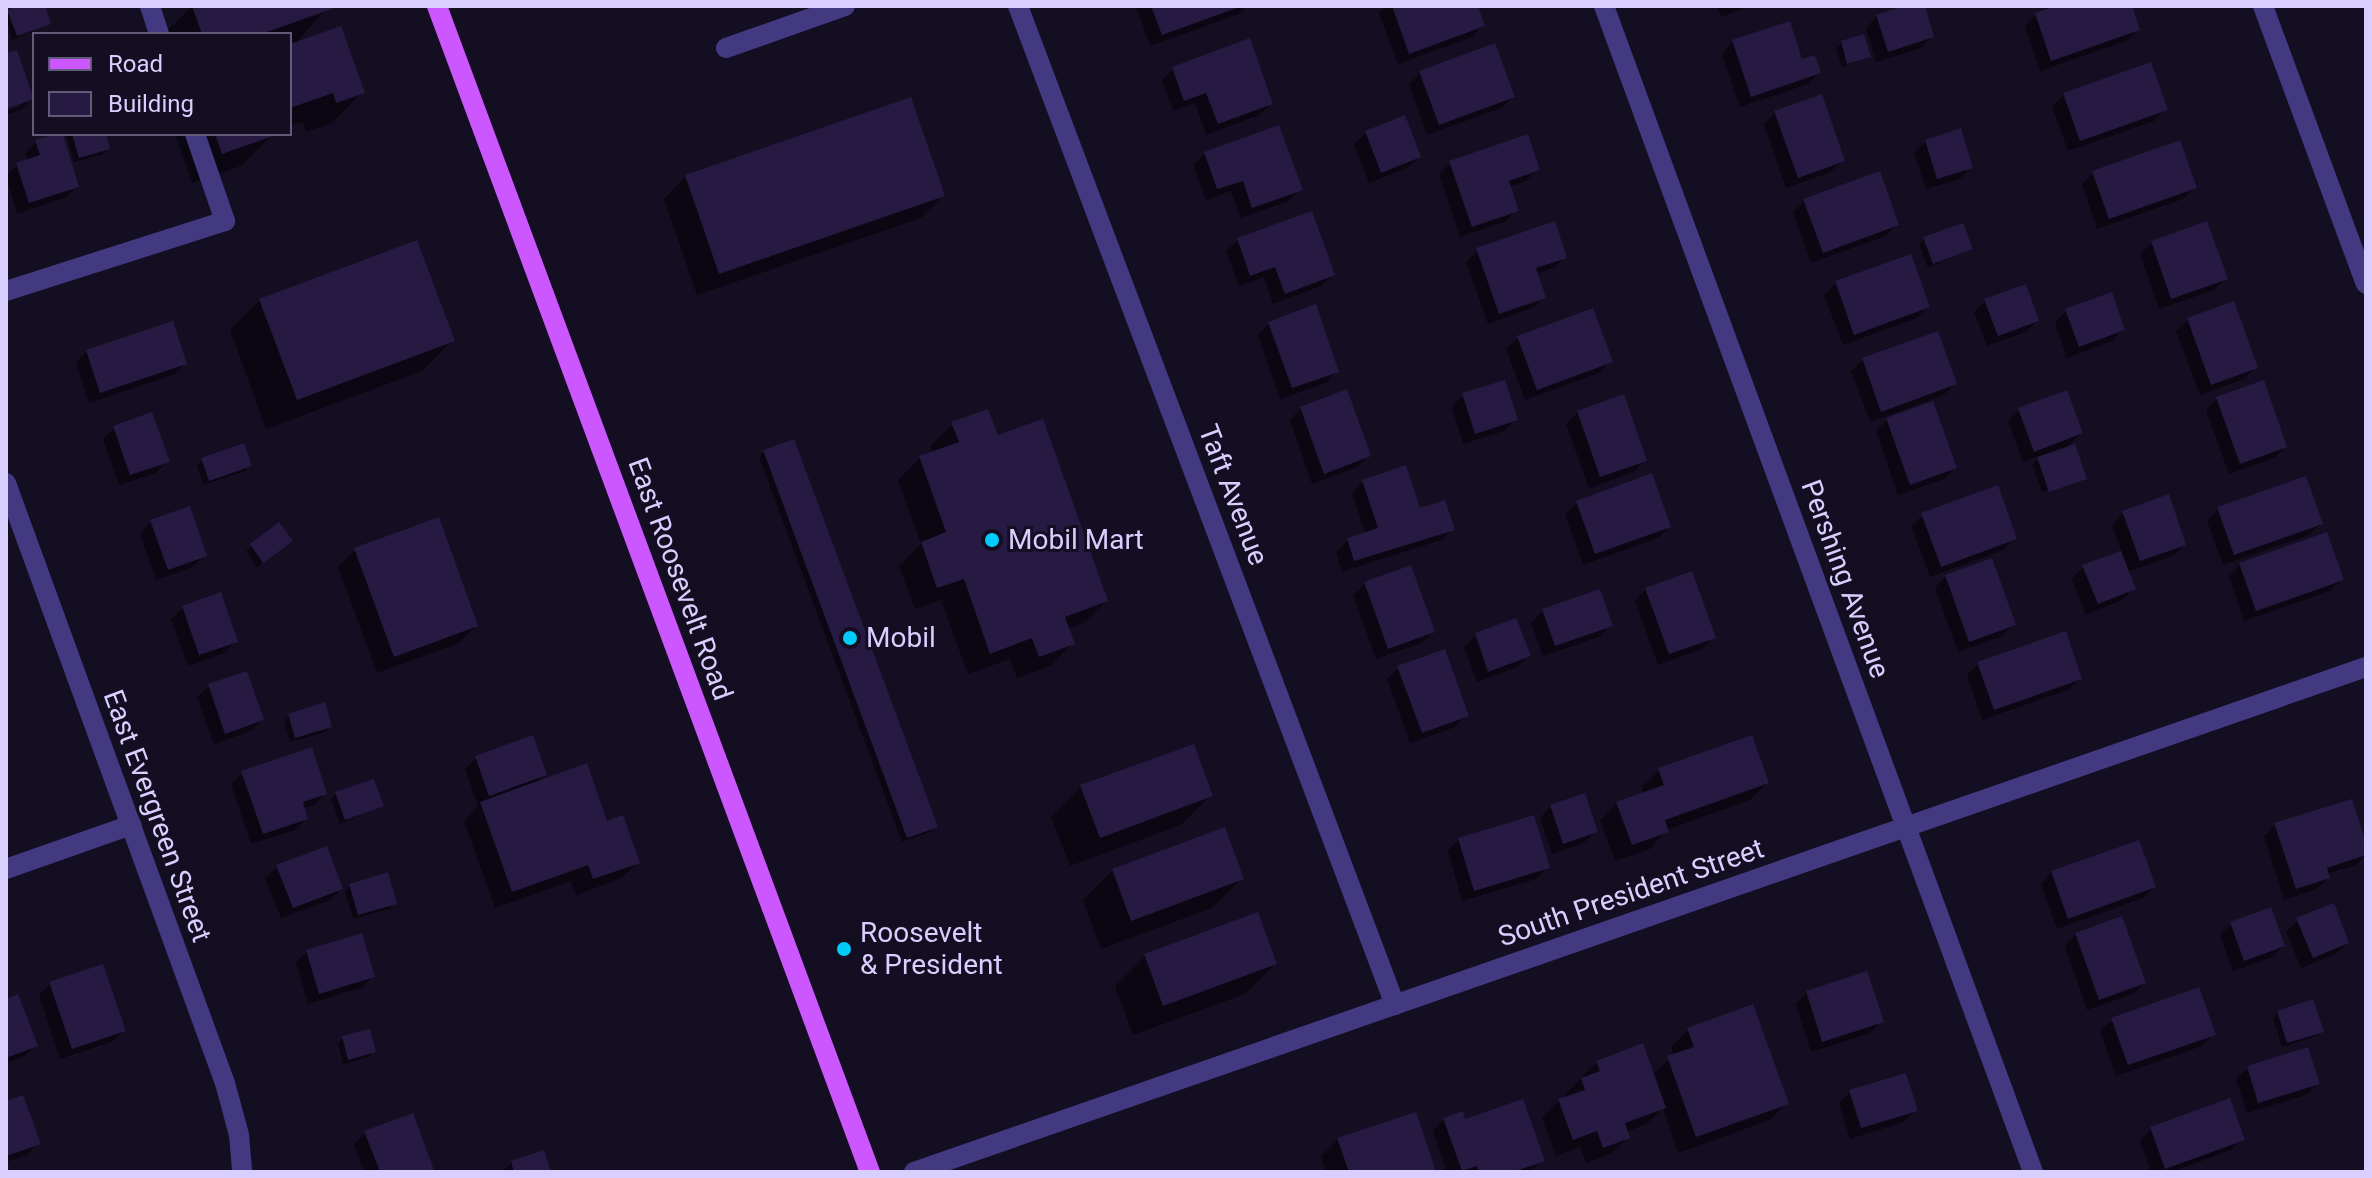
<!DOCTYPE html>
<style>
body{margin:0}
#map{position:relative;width:2372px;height:1178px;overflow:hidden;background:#130e22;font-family:Roboto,sans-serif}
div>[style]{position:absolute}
.shadow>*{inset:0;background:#0007}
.building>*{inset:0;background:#261a43}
.minor>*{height:20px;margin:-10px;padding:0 10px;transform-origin:10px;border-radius:10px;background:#423981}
.major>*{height:20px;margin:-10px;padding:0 10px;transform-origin:10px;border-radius:10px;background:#cd57fe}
.dots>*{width:22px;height:22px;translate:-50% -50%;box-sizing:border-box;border:4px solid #130e22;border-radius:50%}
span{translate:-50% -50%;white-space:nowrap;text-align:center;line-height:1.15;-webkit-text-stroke:6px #130e22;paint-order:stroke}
.street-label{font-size:28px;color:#d9cfff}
.poi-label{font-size:28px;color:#d9cfff}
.left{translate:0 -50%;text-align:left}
.frame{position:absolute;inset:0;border:8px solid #d9cfff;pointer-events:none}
.legend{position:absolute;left:32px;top:32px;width:260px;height:104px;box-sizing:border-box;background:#130e22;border:2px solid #625b7a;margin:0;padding:10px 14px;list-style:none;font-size:24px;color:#d9cfff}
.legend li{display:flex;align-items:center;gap:16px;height:40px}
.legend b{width:40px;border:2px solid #625b7a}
</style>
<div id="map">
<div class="shadow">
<i style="clip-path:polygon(24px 6px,42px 6px,49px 23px,12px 40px,6px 14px)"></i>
<i style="clip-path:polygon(192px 6px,329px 6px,294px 45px,362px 92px,332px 123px,306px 132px,303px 122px,290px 126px,290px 34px,164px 34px)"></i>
<i style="clip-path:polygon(1136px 6px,1247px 6px,1239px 14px,1150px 46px)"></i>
<i style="clip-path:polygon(1386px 6px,1476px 6px,1483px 25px,1472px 37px,1398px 64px,1379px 13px)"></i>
<i style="clip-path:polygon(1717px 6px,1751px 6px,1721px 17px)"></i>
<i style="clip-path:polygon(1910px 6px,1923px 6px,1932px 36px,1921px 48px,1876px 62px,1866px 28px,1877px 16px)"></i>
<i style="clip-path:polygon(2062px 6px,2129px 6px,2138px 29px,2126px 41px,2040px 71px,2025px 26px,2036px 15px)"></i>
<i style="clip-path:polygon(1733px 42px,1801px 62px,1819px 73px,1808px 84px,1740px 107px,1722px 54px)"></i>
<i style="clip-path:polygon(1842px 43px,1868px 56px,1842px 68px,1836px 48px)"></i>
<i style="clip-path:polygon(6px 56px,32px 98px,21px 110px,6px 115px,6px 111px,21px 106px,21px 101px,6px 107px)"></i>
<i style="clip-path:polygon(2150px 65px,2166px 109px,2154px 121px,2068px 151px,2052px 106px,2064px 95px)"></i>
<i style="clip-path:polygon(1173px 69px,1271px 103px,1260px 115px,1206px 135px,1195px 103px,1173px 111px,1162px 80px)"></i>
<i style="clip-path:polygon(1420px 73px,1513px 97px,1501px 108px,1427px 135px,1409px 84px)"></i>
<i style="clip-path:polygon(1775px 113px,1843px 160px,1831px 172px,1786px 188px,1764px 124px)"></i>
<i style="clip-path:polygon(1366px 133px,1419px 157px,1407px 168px,1369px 183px,1354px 144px)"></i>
<i style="clip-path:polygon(66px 134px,104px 134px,108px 149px,103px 154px,74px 162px)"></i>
<i style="clip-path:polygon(175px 134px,270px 134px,271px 136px,241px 166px,192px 183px)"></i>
<i style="clip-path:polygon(1926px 141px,1971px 168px,1960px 179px,1926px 189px,1914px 153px)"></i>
<i style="clip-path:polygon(36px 142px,77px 187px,65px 198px,17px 214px,6px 176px,17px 165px,28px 161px,25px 154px)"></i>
<i style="clip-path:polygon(1205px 154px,1300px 190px,1289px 201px,1241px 218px,1231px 191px,1206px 200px,1193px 165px)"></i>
<i style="clip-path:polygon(1450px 163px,1537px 170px,1526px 181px,1509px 187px,1516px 210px,1505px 222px,1460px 237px,1439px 174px)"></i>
<i style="clip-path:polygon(2093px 173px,2195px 187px,2183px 199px,2097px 229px,2082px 184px)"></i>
<i style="clip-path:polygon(686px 176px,943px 196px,921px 218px,697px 295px,664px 199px)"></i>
<i style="clip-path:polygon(1804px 201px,1897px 224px,1886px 236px,1811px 263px,1793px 212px)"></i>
<i style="clip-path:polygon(1924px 239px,1970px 249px,1928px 268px,1919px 244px)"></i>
<i style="clip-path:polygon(1238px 240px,1333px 275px,1321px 286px,1273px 304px,1264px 277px,1239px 286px,1226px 251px)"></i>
<i style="clip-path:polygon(2152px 243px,2225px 279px,2214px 290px,2159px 309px,2140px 254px)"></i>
<i style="clip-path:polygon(1478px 250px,1565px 257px,1553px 268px,1536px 274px,1544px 297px,1532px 308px,1488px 324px,1466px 262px)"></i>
<i style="clip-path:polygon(1909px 256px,1928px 307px,1917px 318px,1843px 345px,1824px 295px,1836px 283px)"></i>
<i style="clip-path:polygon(260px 300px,452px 341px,422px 371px,266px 429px,230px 330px)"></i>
<i style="clip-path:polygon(1985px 301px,2037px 321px,2026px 332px,1987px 346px,1974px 312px)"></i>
<i style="clip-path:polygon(2066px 311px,2123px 329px,2112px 341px,2067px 358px,2055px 323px)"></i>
<i style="clip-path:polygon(2188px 320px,2256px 367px,2244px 379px,2200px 395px,2176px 331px)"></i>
<i style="clip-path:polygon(1269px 323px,1337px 371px,1326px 383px,1280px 399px,1258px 335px)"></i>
<i style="clip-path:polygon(1518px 338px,1610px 361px,1599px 373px,1525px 400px,1506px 349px)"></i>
<i style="clip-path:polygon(87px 351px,185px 364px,173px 375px,89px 403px,76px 363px)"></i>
<i style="clip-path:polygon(1863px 360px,1955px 383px,1944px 395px,1870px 422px,1851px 371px)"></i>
<i style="clip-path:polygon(1463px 395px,1515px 420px,1504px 431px,1463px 444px,1452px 407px)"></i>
<i style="clip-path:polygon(2217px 399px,2285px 447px,2274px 458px,2229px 474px,2206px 410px)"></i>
<i style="clip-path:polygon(1301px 408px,1369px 456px,1357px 467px,1312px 484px,1290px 420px)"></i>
<i style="clip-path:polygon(2019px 410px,2081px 433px,2064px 450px,2084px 479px,2081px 482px,2081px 479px,2042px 492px,2032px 464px,2042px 455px,2023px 462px,2008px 421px)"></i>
<i style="clip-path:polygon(1578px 412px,1645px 460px,1634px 472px,1589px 488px,1566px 424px)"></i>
<i style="clip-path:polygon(1890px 417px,1955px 468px,1944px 479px,1898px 495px,1876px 431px)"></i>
<i style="clip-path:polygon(953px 424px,997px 438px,1106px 601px,1084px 623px,1067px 629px,1072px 644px,1050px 666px,1017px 678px,1010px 659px,968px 674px,941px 600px,915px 609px,899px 566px,921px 544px,898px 480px,920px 458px,933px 453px,930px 446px)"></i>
<i style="clip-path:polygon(114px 428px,167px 461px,156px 473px,119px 485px,103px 439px)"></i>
<i style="clip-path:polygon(764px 451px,935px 826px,930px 832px,902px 842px,759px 457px)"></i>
<i style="clip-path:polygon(202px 460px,250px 465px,245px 471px,203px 485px,197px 465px)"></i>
<i style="clip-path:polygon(1363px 481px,1418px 510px,1453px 529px,1441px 540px,1342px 572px,1336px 552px,1348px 540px,1365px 534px,1352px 493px)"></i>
<i style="clip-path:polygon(1577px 503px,1669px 526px,1658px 538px,1583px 565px,1565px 514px)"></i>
<i style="clip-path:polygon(2218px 509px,2321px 524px,2309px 535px,2223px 565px,2207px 521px)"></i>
<i style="clip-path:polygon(2123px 513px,2184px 544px,2173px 556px,2127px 572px,2133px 589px,2122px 600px,2086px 615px,2072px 579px,2083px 567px,2122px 553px,2112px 525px)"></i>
<i style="clip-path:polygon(1923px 515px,2015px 538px,2003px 550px,1930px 577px,1911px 526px)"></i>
<i style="clip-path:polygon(151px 522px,204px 555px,193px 567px,156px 580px,140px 534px)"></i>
<i style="clip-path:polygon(279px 525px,285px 546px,257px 567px,246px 551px)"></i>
<i style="clip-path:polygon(355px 550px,476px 626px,459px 643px,377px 673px,338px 567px)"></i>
<i style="clip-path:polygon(2240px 565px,2342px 579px,2330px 591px,2244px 621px,2229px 576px)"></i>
<i style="clip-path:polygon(1946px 576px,2014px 624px,2002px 636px,1958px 652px,1935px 588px)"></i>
<i style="clip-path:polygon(1365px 584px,1433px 632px,1421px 643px,1376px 659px,1353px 595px)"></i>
<i style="clip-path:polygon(1646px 589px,1714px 637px,1702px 649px,1658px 665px,1635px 601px)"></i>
<i style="clip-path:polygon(1599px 591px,1610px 625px,1599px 637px,1543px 656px,1531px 623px,1543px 611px)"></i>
<i style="clip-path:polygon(220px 595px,236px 641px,224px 653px,188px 666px,171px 619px,183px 608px)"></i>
<i style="clip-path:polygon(1515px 621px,1528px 656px,1517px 667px,1477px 682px,1464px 647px,1476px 635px)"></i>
<i style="clip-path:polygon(1978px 664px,2080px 679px,2068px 690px,1982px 720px,1967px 675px)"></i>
<i style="clip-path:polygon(1399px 667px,1466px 715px,1455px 727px,1410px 743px,1387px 679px)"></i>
<i style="clip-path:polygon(209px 686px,262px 720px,251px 731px,214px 744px,197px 697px)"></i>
<i style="clip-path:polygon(289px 716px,330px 726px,325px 732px,290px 742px,284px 721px)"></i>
<i style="clip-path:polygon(476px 758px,545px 775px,536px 784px,606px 823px,638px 862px,620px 879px,576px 895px,571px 881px,495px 908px,464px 821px,478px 806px,465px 769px)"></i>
<i style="clip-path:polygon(1659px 770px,1767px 783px,1750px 800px,1666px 830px,1650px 849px,1615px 861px,1600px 820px,1617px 803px,1644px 794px,1642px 787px)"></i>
<i style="clip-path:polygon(243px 773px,325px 794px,314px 805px,303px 808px,306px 819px,295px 830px,251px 844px,231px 784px)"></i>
<i style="clip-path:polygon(1081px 787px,1211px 795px,1181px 825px,1070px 866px,1051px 817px)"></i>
<i style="clip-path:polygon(336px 794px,382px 805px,340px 824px,331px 799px)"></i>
<i style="clip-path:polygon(1551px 806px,1595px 832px,1584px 843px,1552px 854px,1540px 818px)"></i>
<i style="clip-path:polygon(2275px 825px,2366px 849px,2366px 855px,2356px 865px,2327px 874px,2328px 878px,2317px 889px,2284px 900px,2264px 836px)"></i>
<i style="clip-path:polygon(1459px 839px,1547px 868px,1536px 879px,1462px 901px,1448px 851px)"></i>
<i style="clip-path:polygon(277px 867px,341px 889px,330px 900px,281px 918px,265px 878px)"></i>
<i style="clip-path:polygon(1113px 870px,1242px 878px,1212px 908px,1101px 949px,1083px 900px)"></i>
<i style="clip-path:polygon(2052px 872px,2154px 887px,2143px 898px,2057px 929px,2041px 884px)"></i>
<i style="clip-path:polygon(350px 886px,394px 903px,389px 909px,353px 919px,345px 891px)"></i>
<i style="clip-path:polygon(2298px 920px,2347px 943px,2336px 954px,2301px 968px,2286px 932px)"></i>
<i style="clip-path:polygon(2231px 924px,2283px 946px,2272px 957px,2233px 971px,2220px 935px)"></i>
<i style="clip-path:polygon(2076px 934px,2144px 983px,2133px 994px,2087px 1010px,2065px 946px)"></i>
<i style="clip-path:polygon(307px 951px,373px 977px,361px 988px,308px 1004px,296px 963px)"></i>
<i style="clip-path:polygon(1145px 956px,1275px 964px,1245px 994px,1133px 1035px,1115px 986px)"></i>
<i style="clip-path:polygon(50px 984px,124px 1031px,112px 1042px,60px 1059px,39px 995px)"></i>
<i style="clip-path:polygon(1807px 992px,1881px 1021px,1870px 1033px,1811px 1052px,1796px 1004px)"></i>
<i style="clip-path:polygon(6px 1001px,35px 1045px,24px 1057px,6px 1063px)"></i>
<i style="clip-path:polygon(2278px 1013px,2322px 1031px,2316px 1036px,2282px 1047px,2273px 1018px)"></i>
<i style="clip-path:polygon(2112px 1020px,2214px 1034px,2202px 1046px,2116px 1076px,2100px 1031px)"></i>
<i style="clip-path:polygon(1688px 1030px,1787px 1103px,1770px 1120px,1678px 1153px,1663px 1108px,1647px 1124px,1626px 1132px,1628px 1137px,1611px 1154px,1586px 1163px,1580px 1147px,1556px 1156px,1542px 1118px,1597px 1062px,1652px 1074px,1674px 1056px,1671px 1047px)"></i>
<i style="clip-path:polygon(343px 1038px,374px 1051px,369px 1057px,343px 1064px,338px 1043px)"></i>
<i style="clip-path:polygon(2248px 1068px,2318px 1083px,2306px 1095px,2247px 1113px,2236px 1079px)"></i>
<i style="clip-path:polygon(1850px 1092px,1915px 1110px,1904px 1122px,1850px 1139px,1839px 1103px)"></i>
<i style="clip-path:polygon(6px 1103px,38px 1143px,27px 1155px,6px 1162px)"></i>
<i style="clip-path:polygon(1444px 1119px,1464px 1122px,1543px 1160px,1531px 1172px,1447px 1172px,1433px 1131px)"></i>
<i style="clip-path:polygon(2151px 1129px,2243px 1139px,2231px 1150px,2172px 1172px,2151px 1172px,2140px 1141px)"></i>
<i style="clip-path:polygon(365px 1133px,431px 1169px,364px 1172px,354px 1144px)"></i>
<i style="clip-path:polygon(1338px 1139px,1434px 1172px,1326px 1172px,1321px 1156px)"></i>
<i style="clip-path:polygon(512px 1162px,549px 1172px,502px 1172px)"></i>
</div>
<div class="building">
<i style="clip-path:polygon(18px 6px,45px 6px,51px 24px,17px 36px,7px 10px)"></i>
<i style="clip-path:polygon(192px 6px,331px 6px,332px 9px,261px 34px,202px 34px)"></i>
<i style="clip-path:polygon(1151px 6px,1242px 6px,1162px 35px)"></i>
<i style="clip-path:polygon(1392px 6px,1478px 6px,1485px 26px,1409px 54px)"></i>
<i style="clip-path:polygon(1903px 6px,1925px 6px,1934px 37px,1888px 52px,1876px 15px)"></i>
<i style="clip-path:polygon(2056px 6px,2132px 6px,2140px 30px,2051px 61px,2035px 13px)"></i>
<i style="clip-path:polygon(1790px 21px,1802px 59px,1815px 55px,1821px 73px,1751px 97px,1732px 40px)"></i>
<i style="clip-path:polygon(341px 26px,365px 93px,336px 103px,333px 93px,290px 108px,290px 44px)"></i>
<i style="clip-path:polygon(1864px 34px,1871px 57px,1847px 64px,1841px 41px)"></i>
<i style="clip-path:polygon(1250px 38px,1273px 104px,1218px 124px,1206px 93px,1184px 101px,1172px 67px)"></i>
<i style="clip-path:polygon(1495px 43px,1515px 97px,1439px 125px,1419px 71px)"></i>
<i style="clip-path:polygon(17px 50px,34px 99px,6px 109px,6px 53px)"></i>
<i style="clip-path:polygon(2151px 62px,2168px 110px,2080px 141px,2063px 93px)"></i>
<i style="clip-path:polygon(1822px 94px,1845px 161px,1798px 178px,1774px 111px)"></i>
<i style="clip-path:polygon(911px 97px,945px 196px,719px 274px,685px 175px)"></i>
<i style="clip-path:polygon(1405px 115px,1421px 157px,1381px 173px,1365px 131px)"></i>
<i style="clip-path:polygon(1279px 125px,1303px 190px,1252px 208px,1243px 181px,1217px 189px,1204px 152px)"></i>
<i style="clip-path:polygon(1961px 128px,1973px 168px,1937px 179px,1925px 140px)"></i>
<i style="clip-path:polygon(56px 134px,63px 134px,79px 187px,29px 203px,16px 163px,40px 155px,35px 140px)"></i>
<i style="clip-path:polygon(72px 134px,106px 134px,110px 149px,79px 158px)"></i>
<i style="clip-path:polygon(215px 134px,272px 134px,273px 136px,222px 154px)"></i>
<i style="clip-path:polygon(1528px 134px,1540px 170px,1509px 181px,1519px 211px,1472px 227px,1449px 161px)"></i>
<i style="clip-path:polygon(2180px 140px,2197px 188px,2109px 219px,2092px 171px)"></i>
<i style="clip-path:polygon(1880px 171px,1899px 225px,1823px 253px,1803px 199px)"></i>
<i style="clip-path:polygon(1312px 211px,1335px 275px,1285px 294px,1275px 267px,1250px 276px,1237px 238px)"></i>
<i style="clip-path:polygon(1555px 221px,1567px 258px,1536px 268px,1546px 298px,1499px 314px,1476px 248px)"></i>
<i style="clip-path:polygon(2207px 221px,2228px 279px,2171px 299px,2151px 241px)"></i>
<i style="clip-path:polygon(1963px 223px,1973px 249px,1933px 264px,1923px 237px)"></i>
<i style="clip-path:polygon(417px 240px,455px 341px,297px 400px,259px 299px)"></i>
<i style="clip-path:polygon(1911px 254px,1930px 307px,1854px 335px,1835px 281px)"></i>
<i style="clip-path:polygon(2026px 284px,2039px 321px,1998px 336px,1984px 299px)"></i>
<i style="clip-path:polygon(2112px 292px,2125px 330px,2079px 347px,2065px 309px)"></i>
<i style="clip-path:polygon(2234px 301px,2258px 368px,2211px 385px,2187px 318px)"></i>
<i style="clip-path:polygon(1316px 304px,1339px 372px,1292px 388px,1268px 322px)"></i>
<i style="clip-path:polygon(1593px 308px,1613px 362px,1537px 390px,1517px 336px)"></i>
<i style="clip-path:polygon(173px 321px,187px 364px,100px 393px,86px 350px)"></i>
<i style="clip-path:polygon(1938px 331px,1957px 384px,1881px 412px,1862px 358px)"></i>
<i style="clip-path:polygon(1505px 380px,1518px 420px,1475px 434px,1462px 393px)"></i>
<i style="clip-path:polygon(2264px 380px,2287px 447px,2240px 464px,2216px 397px)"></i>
<i style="clip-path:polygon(1347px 389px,1371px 456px,1324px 474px,1300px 407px)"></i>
<i style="clip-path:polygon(2067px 390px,2083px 433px,2034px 452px,2018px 408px)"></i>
<i style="clip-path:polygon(1624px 394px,1647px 461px,1600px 477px,1577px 411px)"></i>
<i style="clip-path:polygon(1933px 401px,1957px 468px,1910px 485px,1886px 418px)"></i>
<i style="clip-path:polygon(988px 409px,998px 435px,1043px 419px,1108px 601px,1065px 617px,1075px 644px,1039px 657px,1032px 638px,990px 654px,964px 579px,937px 588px,921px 542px,946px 532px,919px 456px,959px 442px,951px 422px)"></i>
<i style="clip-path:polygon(152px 412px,170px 462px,130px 475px,113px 426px)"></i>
<i style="clip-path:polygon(794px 439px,938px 827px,907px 838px,763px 450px)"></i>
<i style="clip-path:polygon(244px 443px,252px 466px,209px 481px,201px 458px)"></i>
<i style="clip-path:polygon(2075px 444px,2087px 479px,2049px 492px,2037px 457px)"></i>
<i style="clip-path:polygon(1406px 465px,1420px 508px,1445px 500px,1455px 530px,1354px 561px,1347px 538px,1378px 528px,1362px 480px)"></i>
<i style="clip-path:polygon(1652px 473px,1671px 527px,1595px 554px,1576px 501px)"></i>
<i style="clip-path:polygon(2306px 476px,2323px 524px,2234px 555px,2217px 507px)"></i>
<i style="clip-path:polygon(1998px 485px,2017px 539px,1941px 567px,1921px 513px)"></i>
<i style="clip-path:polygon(2169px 494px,2186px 545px,2140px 561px,2122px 511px)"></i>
<i style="clip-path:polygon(190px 506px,207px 556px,168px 570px,150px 520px)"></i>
<i style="clip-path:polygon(439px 517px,478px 626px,394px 657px,354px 548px)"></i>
<i style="clip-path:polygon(279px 522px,293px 541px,263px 563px,250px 544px)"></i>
<i style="clip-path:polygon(2327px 532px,2344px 580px,2256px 611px,2239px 563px)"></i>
<i style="clip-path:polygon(2121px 551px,2136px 589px,2098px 604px,2082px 565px)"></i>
<i style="clip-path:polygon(1992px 558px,2016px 625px,1969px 642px,1945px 575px)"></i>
<i style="clip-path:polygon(1411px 565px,1435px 632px,1388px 649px,1364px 582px)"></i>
<i style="clip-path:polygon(1692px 571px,1716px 638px,1669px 654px,1645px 588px)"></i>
<i style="clip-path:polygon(1600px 589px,1613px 626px,1555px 646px,1542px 609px)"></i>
<i style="clip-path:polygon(221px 592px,238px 642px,199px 655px,182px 606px)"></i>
<i style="clip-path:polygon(1516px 618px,1531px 656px,1488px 672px,1475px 633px)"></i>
<i style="clip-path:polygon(2066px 631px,2082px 679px,1994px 710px,1977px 662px)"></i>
<i style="clip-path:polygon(1445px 649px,1469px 716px,1422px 733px,1397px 666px)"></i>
<i style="clip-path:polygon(247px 671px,264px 720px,225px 734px,208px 684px)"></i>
<i style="clip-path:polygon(325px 702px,332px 727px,295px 738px,288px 714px)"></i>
<i style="clip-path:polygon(533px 735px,547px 775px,489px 796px,475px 756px)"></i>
<i style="clip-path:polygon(1752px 735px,1769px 783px,1665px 820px,1669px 832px,1632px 845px,1616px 802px,1664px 785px,1658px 768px)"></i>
<i style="clip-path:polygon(1194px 744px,1213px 796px,1100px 838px,1080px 785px)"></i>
<i style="clip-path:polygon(312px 747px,327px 794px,303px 802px,308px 819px,263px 834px,241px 771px)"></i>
<i style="clip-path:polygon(587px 763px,607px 821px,623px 815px,640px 863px,593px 879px,588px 865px,512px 892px,480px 802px)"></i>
<i style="clip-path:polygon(374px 779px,384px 806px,345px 820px,335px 792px)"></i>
<i style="clip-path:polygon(1585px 793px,1598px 832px,1563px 844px,1550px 805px)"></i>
<i style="clip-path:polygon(2352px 799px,2366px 843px,2366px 855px,2327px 868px,2330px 878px,2296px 889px,2274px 823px)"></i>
<i style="clip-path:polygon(1534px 815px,1550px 868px,1474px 891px,1458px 838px)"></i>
<i style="clip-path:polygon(1225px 827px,1244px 879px,1131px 921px,1112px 869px)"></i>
<i style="clip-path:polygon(2139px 840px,2156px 887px,2068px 919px,2051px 871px)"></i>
<i style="clip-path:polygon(327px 846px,343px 889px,293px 908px,276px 865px)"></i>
<i style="clip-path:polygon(388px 872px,397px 904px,358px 915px,349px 884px)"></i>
<i style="clip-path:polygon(2334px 903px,2349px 943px,2313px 958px,2296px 918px)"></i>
<i style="clip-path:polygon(2271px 907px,2285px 946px,2244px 961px,2230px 922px)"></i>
<i style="clip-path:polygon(1258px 912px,1277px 964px,1163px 1006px,1144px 954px)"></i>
<i style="clip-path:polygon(2122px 916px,2146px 983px,2099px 1000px,2075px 933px)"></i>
<i style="clip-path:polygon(362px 933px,375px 977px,319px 994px,306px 950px)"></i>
<i style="clip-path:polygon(103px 964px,126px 1031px,72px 1049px,49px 982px)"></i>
<i style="clip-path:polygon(1867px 971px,1884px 1022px,1822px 1042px,1806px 991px)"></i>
<i style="clip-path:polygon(2199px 987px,2216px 1035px,2128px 1065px,2111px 1018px)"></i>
<i style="clip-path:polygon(18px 994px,38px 1046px,6px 1058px,6px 999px)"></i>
<i style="clip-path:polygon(2313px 999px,2324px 1032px,2287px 1043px,2277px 1011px)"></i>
<i style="clip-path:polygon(1753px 1004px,1789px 1104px,1696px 1137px,1667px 1056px,1694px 1047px,1687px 1028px)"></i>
<i style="clip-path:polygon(370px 1029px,376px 1052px,348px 1060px,342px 1036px)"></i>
<i style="clip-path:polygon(1643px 1043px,1666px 1108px,1625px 1123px,1630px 1138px,1603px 1148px,1597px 1131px,1573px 1140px,1558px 1099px,1585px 1090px,1581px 1078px,1600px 1071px,1596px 1061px)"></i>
<i style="clip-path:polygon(2308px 1047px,2320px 1084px,2258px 1103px,2247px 1066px)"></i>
<i style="clip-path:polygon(1906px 1073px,1918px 1111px,1861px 1128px,1849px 1090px)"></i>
<i style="clip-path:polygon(23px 1095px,41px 1144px,6px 1156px,6px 1101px)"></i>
<i style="clip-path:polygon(2230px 1098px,2245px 1140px,2165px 1169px,2150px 1127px)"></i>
<i style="clip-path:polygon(1523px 1099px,1545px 1161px,1513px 1172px,1479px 1172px,1477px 1166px,1462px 1171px,1443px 1118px,1463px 1111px,1465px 1119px)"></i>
<i style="clip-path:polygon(1416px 1112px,1436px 1172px,1349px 1172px,1337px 1138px)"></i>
<i style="clip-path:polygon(413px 1113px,434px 1170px,380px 1172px,364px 1131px)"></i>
<i style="clip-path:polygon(544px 1150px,551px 1172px,514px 1172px,511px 1161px)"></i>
</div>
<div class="minor">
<i style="left:150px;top:6px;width:29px;rotate:72deg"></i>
<i style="left:1018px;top:6px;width:1068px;rotate:69.32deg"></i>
<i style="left:1604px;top:6px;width:1242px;rotate:69.8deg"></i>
<i style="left:2263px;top:6px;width:296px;rotate:69.7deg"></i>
<i style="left:726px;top:48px;width:126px;rotate:-19.4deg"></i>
<i style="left:6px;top:291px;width:230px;rotate:-17.7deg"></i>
<i style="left:225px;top:221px;width:92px;rotate:-109deg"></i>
<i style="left:6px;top:483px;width:639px;rotate:69.95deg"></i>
<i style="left:225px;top:1083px;width:54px;rotate:74.9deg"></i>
<i style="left:239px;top:1135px;width:37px;rotate:85deg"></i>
<i style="left:6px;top:869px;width:133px;rotate:-19.4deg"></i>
<i style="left:914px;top:1172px;width:1537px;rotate:-19.18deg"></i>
</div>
<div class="major">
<i style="left:437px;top:6px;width:1244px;rotate:69.63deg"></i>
</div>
<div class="dots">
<i style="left:992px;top:540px;background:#02cbf9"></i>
<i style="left:850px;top:638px;background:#02cbf9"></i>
<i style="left:844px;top:949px;background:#02cbf9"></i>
</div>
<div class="street-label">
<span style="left:1233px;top:495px;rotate:69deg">Taft Avenue</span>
<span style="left:680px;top:579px;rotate:70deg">East Roosevelt Road</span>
<span style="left:1845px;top:579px;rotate:70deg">Pershing Avenue</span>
<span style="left:157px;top:816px;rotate:70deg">East Evergreen Street</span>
<span style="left:1631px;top:893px;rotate:-19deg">South President Street</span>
</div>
<div class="poi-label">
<span class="left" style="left:1008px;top:540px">Mobil Mart</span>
<span class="left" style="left:866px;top:638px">Mobil</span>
<span class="left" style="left:860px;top:949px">Roosevelt<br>&amp; President</span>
</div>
<div class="frame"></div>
<ul class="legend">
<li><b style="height:10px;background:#cd57fe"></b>Road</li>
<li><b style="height:22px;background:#261a43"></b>Building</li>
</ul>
</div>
